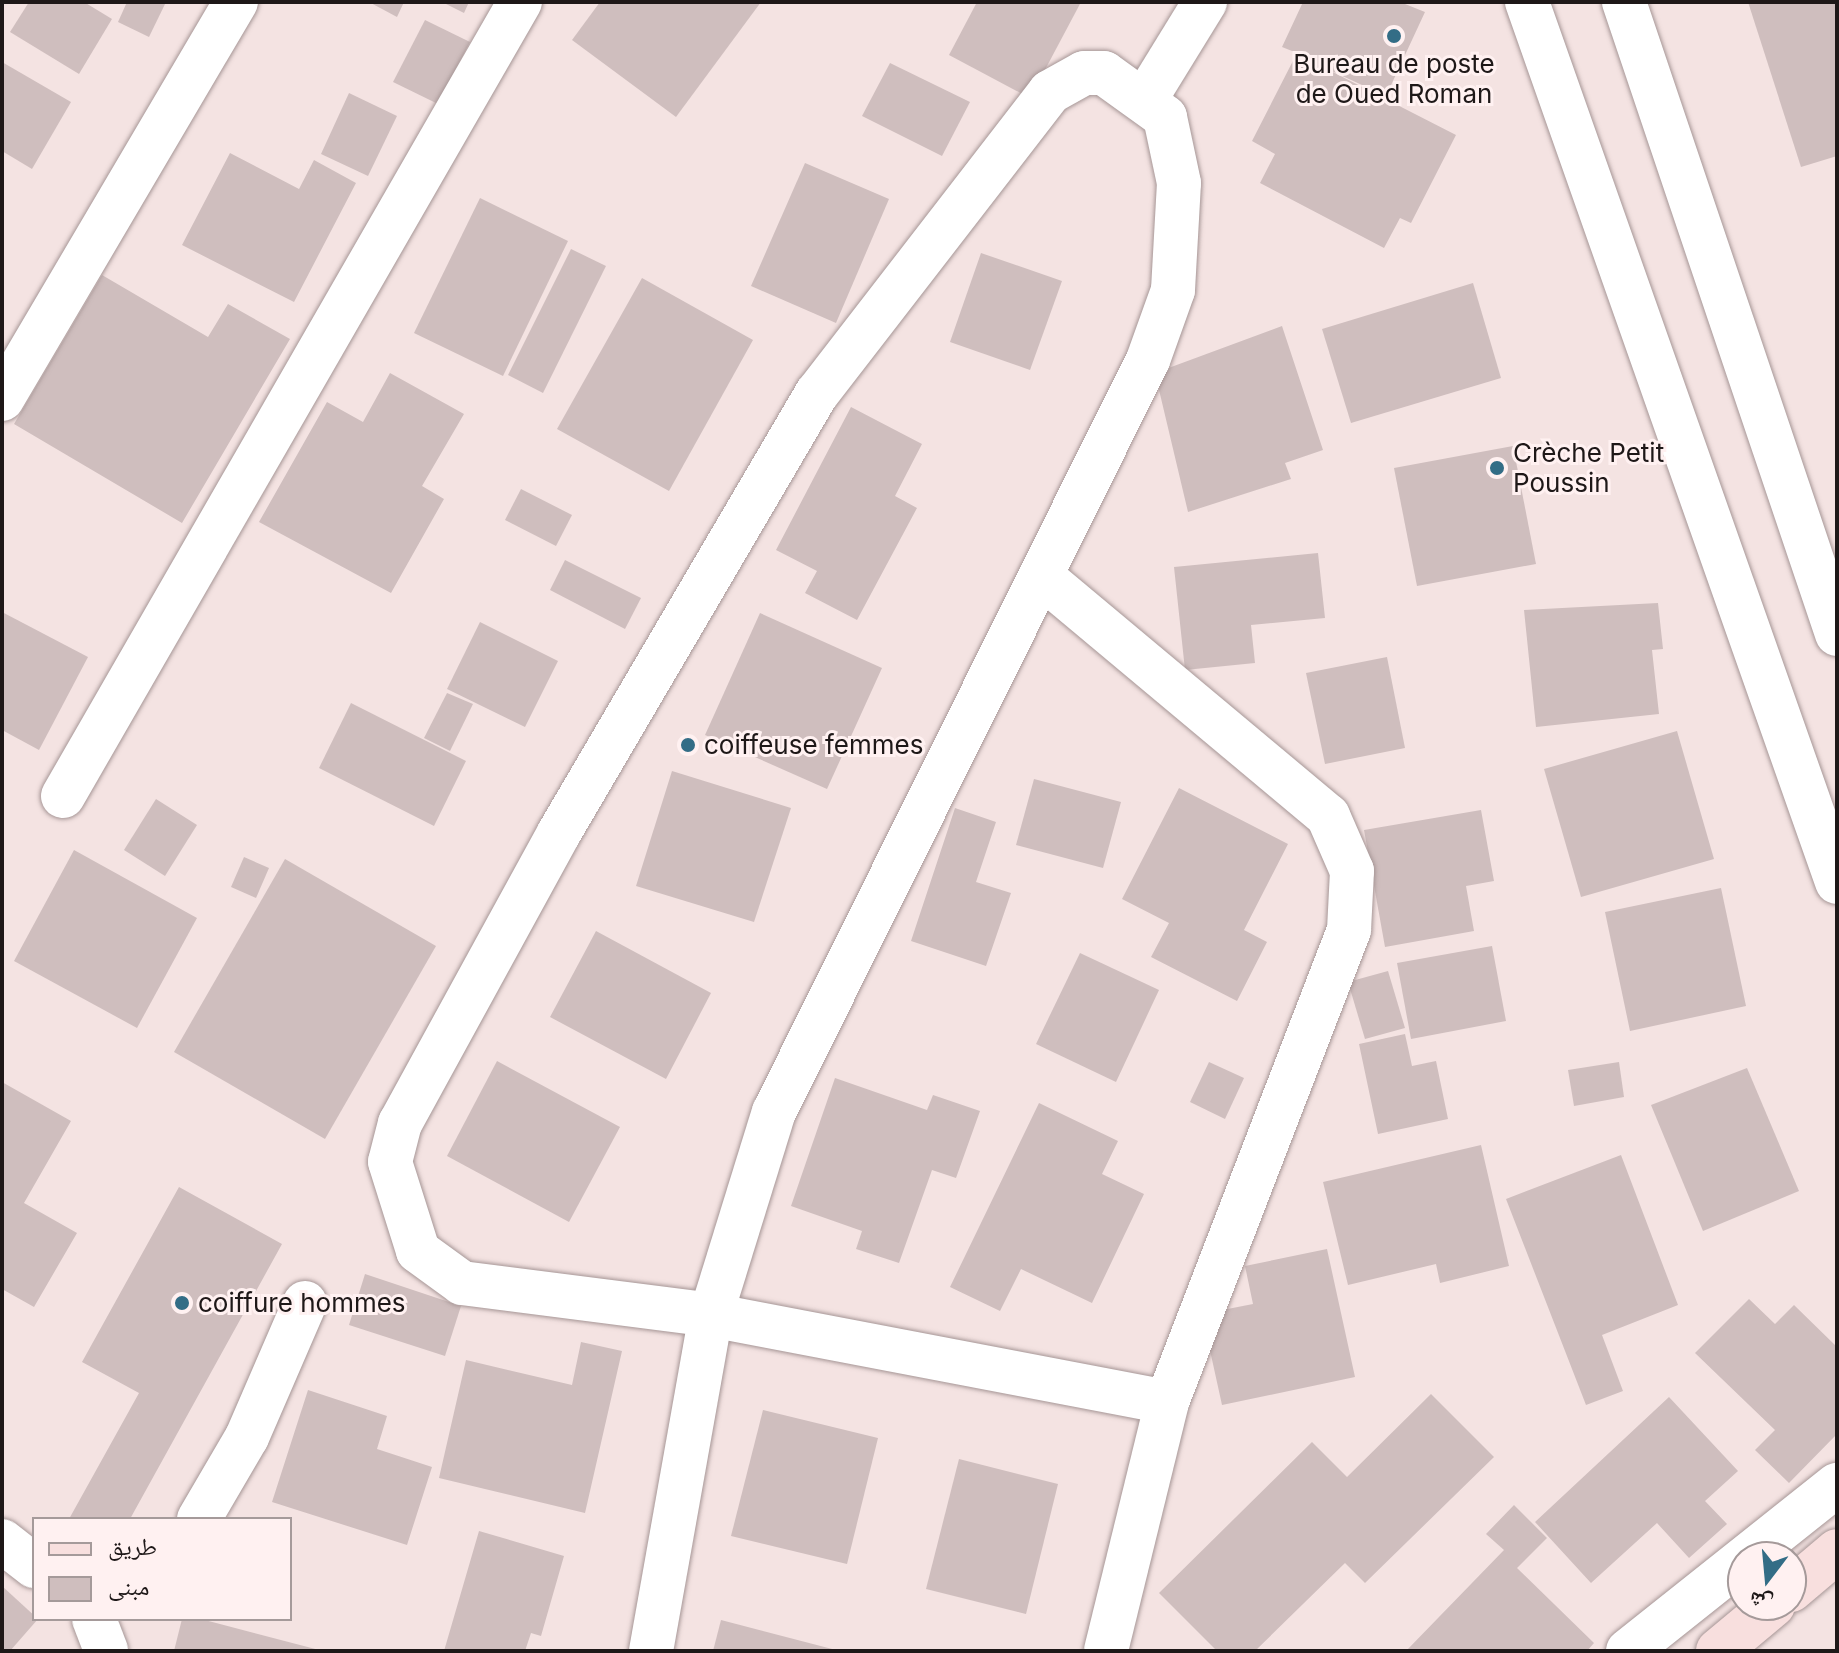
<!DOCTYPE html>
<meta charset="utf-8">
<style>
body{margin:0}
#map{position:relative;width:1839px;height:1653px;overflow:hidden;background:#f4e3e2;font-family:Inter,"Noto Naskh Arabic",sans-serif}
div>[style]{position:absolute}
.building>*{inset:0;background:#cfbebe}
.roads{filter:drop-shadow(0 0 2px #a69696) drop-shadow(0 0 2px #a69696)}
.minor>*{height:44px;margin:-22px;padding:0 22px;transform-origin:22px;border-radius:22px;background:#fff}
.tertiary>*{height:44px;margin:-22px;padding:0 22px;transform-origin:22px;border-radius:22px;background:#fff}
.primary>*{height:44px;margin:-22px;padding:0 22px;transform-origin:22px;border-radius:22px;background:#f8dfde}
.dots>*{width:22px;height:22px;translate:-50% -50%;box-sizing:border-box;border:4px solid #fff1f1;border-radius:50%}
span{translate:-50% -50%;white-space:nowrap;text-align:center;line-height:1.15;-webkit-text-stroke:6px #fff1f1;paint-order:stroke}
.poi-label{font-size:26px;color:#1e1818}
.left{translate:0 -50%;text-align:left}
.frame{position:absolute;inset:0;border:4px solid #1e1818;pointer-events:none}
.legend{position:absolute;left:32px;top:1517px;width:260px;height:104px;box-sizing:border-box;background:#fff1f1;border:2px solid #a59a9a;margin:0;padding:10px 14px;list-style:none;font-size:24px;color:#1e1818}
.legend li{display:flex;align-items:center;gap:16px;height:40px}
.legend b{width:40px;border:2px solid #a59a9a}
.north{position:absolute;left:1727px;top:1541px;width:80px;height:80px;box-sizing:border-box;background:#fff1f1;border:2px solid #a59a9a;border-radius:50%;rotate:196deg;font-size:22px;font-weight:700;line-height:32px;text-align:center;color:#1e1818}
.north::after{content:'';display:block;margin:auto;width:28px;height:36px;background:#336d86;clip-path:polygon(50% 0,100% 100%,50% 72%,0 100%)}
</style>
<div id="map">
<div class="building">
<i style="clip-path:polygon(29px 2px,84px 2px,112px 19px,79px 74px,10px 32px)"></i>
<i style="clip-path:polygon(127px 2px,166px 2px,149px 37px,118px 22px)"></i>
<i style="clip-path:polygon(369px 2px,404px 2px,397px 17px)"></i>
<i style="clip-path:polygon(442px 2px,469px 2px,464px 13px)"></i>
<i style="clip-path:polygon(600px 2px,761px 2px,676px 117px,572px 40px)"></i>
<i style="clip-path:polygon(977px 2px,1081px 2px,1030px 98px,949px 55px)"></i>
<i style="clip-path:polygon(1303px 2px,1400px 2px,1425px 12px,1386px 96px,1325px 68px,1456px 135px,1411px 223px,1400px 218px,1384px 248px,1260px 183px,1275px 154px,1252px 141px,1297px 53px,1282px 47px)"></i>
<i style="clip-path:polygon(1748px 2px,1837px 2px,1837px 156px,1801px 167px)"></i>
<i style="clip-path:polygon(425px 20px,470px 42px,438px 104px,393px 82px)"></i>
<i style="clip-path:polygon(2px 62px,71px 102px,32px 169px,2px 151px)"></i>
<i style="clip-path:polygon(890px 63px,970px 102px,942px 156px,862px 116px)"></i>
<i style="clip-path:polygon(349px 93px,397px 116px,368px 176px,321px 154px)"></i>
<i style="clip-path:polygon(230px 153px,299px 189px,314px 160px,356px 183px,294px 302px,182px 245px)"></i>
<i style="clip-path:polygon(805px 163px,889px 199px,836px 323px,751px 286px)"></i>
<i style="clip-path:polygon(480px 198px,568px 241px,503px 376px,414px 333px)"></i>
<i style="clip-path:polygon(571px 249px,606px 266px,543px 393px,508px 375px)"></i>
<i style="clip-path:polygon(981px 253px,1062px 281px,1030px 370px,950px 342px)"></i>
<i style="clip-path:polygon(102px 275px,208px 337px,228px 304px,290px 339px,182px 523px,14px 424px)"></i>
<i style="clip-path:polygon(642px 278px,753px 340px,669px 491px,557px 429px)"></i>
<i style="clip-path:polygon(1473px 283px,1501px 378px,1351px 423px,1322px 329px)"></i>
<i style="clip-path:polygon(1282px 326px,1323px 450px,1285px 463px,1291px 479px,1188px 512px,1155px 373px)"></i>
<i style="clip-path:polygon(390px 373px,464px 414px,422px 486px,444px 499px,391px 593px,259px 522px,327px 402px,363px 422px)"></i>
<i style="clip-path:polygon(851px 407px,922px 444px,895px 496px,917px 508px,857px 620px,805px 593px,817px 571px,776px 550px)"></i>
<i style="clip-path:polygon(1513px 446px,1536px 564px,1417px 586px,1394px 468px)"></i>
<i style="clip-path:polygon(521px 489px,572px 515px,556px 546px,505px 520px)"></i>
<i style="clip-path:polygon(1318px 553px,1325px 618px,1251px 625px,1255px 663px,1185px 670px,1174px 567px)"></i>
<i style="clip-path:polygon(565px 560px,641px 598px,625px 629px,550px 590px)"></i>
<i style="clip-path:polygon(1658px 603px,1663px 649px,1652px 650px,1659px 714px,1536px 727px,1524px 610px)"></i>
<i style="clip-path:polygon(2px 612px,88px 657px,39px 750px,2px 730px)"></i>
<i style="clip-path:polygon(760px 613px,882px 668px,827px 789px,705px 735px)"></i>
<i style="clip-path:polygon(480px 622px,558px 661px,525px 727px,447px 689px)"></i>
<i style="clip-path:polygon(1387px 657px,1405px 748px,1325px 764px,1306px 673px)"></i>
<i style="clip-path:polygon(447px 693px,473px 704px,450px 751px,424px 738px)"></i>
<i style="clip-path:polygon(351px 703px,466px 761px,434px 826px,319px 768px)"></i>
<i style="clip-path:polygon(1677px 731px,1714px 859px,1581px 897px,1544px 769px)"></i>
<i style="clip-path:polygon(672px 771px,791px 808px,754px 922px,636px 886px)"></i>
<i style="clip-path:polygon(1034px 779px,1121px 802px,1103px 868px,1016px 845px)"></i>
<i style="clip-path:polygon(1179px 788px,1288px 844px,1244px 930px,1267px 942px,1237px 1001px,1151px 957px,1169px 923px,1122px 899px)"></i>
<i style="clip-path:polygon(156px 799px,197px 825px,165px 876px,124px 850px)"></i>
<i style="clip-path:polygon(955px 808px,996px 822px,976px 882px,1011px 893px,986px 966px,911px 941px)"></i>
<i style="clip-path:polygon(1481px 810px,1494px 881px,1466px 886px,1474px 931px,1385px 947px,1364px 830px)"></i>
<i style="clip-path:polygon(74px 850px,197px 918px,137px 1028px,14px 961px)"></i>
<i style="clip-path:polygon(244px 857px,269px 868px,256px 898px,231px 887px)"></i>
<i style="clip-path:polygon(285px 859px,436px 946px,325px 1139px,174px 1052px)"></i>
<i style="clip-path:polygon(1721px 888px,1746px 1006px,1630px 1031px,1605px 912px)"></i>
<i style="clip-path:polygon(596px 931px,711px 993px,666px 1079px,550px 1017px)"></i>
<i style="clip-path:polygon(1492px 946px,1506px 1021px,1411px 1039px,1397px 963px)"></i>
<i style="clip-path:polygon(1080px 953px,1159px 990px,1116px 1082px,1036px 1044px)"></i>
<i style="clip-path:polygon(1388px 971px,1405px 1028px,1365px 1039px,1348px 982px)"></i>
<i style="clip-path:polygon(1405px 1034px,1412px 1066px,1436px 1061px,1448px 1119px,1378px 1134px,1359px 1044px)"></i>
<i style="clip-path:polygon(497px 1061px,620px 1127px,569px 1222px,447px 1156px)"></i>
<i style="clip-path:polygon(1209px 1062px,1244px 1078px,1225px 1119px,1190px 1102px)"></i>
<i style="clip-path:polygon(1619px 1062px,1624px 1097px,1574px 1106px,1568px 1070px)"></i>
<i style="clip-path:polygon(1747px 1068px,1799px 1191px,1703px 1231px,1651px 1105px)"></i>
<i style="clip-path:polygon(835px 1078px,927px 1110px,933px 1095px,980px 1111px,956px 1178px,932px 1170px,899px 1263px,856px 1249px,862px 1231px,791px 1206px)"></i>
<i style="clip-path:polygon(2px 1082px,71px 1121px,24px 1203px,77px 1233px,34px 1307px,2px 1289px)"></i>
<i style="clip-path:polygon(1039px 1103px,1118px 1141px,1102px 1174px,1144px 1194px,1092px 1303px,1021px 1269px,1000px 1311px,950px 1287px)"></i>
<i style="clip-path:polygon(1481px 1145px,1509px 1266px,1440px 1283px,1436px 1264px,1348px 1285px,1323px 1182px)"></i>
<i style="clip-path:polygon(1621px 1155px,1678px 1305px,1602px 1335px,1623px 1391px,1586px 1405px,1506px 1199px)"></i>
<i style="clip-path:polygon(179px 1187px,282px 1244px,130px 1519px,69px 1519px,139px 1393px,82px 1362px)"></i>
<i style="clip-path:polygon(1327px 1249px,1355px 1377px,1222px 1405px,1202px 1314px,1253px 1304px,1245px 1266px)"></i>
<i style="clip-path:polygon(365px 1274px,461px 1306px,445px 1356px,349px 1325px)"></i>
<i style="clip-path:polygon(1749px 1299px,1775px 1324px,1794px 1305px,1837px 1347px,1837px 1434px,1789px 1483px,1755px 1450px,1775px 1430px,1695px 1353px)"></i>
<i style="clip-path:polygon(581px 1342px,622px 1351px,585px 1513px,439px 1478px,466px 1360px,572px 1385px)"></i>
<i style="clip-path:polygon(308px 1390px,387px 1416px,377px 1449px,432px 1467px,407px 1545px,272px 1502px)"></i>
<i style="clip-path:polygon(1431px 1394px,1494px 1457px,1365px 1583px,1345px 1563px,1255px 1651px,1217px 1651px,1159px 1593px,1312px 1442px,1347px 1477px)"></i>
<i style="clip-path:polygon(1669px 1397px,1738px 1471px,1705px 1501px,1727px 1524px,1689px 1558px,1657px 1523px,1591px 1583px,1535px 1522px)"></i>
<i style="clip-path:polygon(763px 1410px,878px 1438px,847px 1564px,731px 1536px)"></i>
<i style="clip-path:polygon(959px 1459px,1058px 1484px,1026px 1614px,926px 1589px)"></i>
<i style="clip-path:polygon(1514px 1505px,1547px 1538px,1517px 1568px,1594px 1643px,1587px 1651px,1406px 1651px,1504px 1550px,1486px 1534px)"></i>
<i style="clip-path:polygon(479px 1531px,564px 1556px,541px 1636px,531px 1633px,525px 1651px,444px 1651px)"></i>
<i style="clip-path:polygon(2px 1586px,38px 1619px,10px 1651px,2px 1651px)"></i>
<i style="clip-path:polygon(182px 1619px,201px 1619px,323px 1651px,174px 1651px)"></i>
<i style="clip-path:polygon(721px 1620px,836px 1650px,836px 1651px,713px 1651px)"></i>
</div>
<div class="roads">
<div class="minor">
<i style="left:1146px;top:98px;width:113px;rotate:-58.4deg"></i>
<i style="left:2px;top:399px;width:461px;rotate:-59.5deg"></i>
<i style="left:1041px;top:576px;width:374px;rotate:39.9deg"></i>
<i style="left:1328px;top:816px;width:60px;rotate:66.4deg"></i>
<i style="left:1352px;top:871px;width:59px;rotate:92.9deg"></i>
<i style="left:1349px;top:930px;width:506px;rotate:111.09deg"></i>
<i style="left:1167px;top:1402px;width:256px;rotate:103.8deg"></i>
<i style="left:63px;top:796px;width:916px;rotate:-60.08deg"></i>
<i style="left:199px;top:1519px;width:95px;rotate:-59.7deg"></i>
<i style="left:247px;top:1437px;width:146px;rotate:-66.6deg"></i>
<i style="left:2px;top:1541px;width:41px;rotate:38deg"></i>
<i style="left:94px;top:1619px;width:34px;rotate:69deg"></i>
<i style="left:651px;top:1651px;width:341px;rotate:-79.9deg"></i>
<i style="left:711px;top:1315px;width:213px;rotate:-72.8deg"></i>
<i style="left:774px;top:1112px;width:840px;rotate:-63.56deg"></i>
<i style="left:1148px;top:360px;width:74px;rotate:-70.3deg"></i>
<i style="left:1173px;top:290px;width:107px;rotate:-86.8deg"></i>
<i style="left:1179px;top:183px;width:67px;rotate:-102deg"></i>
<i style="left:1165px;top:117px;width:75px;rotate:-144.2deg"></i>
<i style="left:1104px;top:73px;width:20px;rotate:180deg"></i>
<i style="left:1084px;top:73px;width:39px;rotate:151deg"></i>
<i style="left:1050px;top:92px;width:381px;rotate:127.7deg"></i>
<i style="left:817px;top:393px;width:510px;rotate:120.39deg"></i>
<i style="left:559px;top:833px;width:331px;rotate:118.7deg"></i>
<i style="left:400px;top:1123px;width:40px;rotate:104.4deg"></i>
<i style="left:390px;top:1162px;width:93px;rotate:72.5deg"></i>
<i style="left:418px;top:1251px;width:54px;rotate:36deg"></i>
<i style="left:462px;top:1283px;width:251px;rotate:7.3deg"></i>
<i style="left:711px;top:1315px;width:464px;rotate:10.8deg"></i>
<i style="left:1628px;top:1651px;width:267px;rotate:-38.5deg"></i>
</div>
<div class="tertiary">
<i style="left:1527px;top:2px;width:933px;rotate:70.59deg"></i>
<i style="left:1624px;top:2px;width:667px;rotate:71.37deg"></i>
</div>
<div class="primary">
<i style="left:1791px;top:1590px;width:60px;rotate:-40.3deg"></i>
<i style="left:1718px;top:1651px;width:72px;rotate:-39.9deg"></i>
</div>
</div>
<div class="dots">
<i style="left:1394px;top:36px;background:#336d86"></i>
<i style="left:1497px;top:468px;background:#336d86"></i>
<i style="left:688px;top:745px;background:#336d86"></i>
<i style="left:182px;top:1303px;background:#336d86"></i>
</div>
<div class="poi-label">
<span style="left:1394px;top:79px">Bureau de poste<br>de Oued Roman</span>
<span class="left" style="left:1513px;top:468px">Crèche Petit<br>Poussin</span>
<span class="left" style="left:704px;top:745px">coiffeuse femmes</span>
<span class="left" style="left:198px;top:1303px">coiffure hommes</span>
</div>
<div class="frame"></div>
<ul class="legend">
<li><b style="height:10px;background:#f8dfde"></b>طريق</li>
<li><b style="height:22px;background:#cfbebe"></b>مبنى</li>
</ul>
<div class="north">ش</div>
</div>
